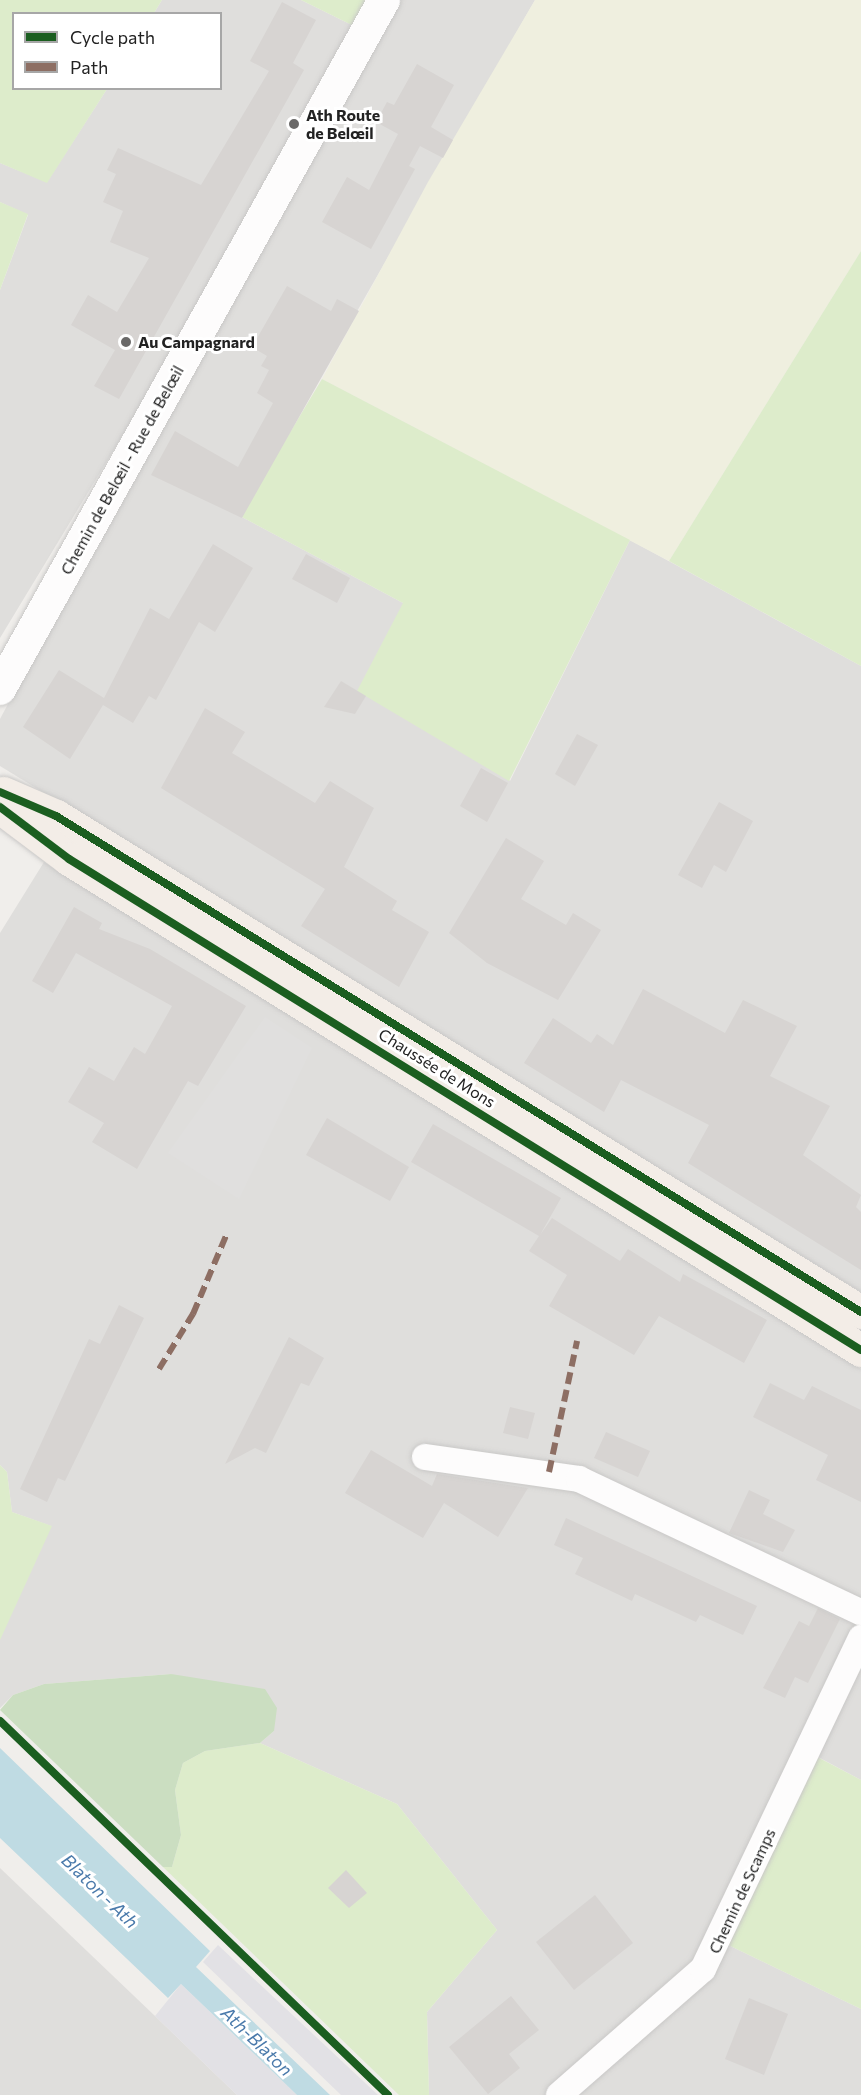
<!DOCTYPE html>
<meta charset="utf-8">
<style>
body{margin:0}
#map{position:relative;width:861px;height:2095px;overflow:hidden;background:#f0eeeb;font-family:Commissioner,sans-serif}
div>[style]{position:absolute}
.residential>*{inset:0;background:#dfdedc}
.farmland>*{inset:0;background:#efefdf}
.grass>*{inset:0;background:#ddeccb}
.forest>*{inset:0;background:#cbdec1}
.parking>*{inset:0;background:#e0dfde}
.plaza>*{inset:0;background:#e2e1e5}
.water>*{inset:0;background:#bfdbe3}
.building>*{inset:0;background:#d7d4d2}
.roads{filter:drop-shadow(0 0 2px #c9c8c7) drop-shadow(0 0 2px #c9c8c7)}
.minor>*{height:26px;margin:-13px;padding:0 13px;transform-origin:13px;border-radius:13px;background:#fdfcfc}
.tertiary>*{height:32px;margin:-16px;padding:0 16px;transform-origin:16px;border-radius:16px;background:#fdfcfc}
.primary>*{height:33px;margin:-16.5px;padding:0 16.5px;transform-origin:16.5px;border-radius:16.5px;background:#f3ede7}
.quiet>*{height:6px;margin-top:-3px;transform-origin:0;background:repeating-linear-gradient(90deg,#8d6e63 0 12px,transparent 0 18px)}
.cycleway>*{height:8px;margin:-4px;padding:0 4px;transform-origin:4px;border-radius:4px;background:#1b5e20}
.dots>*{width:16px;height:16px;translate:-50% -50%;box-sizing:border-box;border:3px solid #fff;border-radius:50%}
span{translate:-50% -50%;white-space:nowrap;text-align:center;line-height:1.15;-webkit-text-stroke:6px #fff;paint-order:stroke}
.poi-label{font-size:16px;color:#222;font-weight:700}
.left{translate:0 -50%;text-align:left}
.street-label{font-size:16px;color:#222}
.water-label{font-size:18px;color:#4a7aab;font-style:italic}
.legend{position:absolute;left:12px;top:12px;width:210px;height:78px;box-sizing:border-box;background:#fff;border:2px solid #a7a7a7;margin:0;padding:8px 10px;list-style:none;font-size:18px;color:#222}
.legend li{display:flex;align-items:center;gap:12px;height:30px}
.legend b{width:30px;border:2px solid #a7a7a7}
</style>
<div id="map">
<div class="residential">
<i style="clip-path:polygon(162px 0,301px 0,366px 32px,384px 0,535px 0,240px 516px,403px 603px,510px 781px,630px 540px,861px 666px,861px 1292px,0 766px,0 719px,358px 46px,0 638px,0 290px,28px 215px,0 202px,0 163px,47px 182px,107px 89px,220px 88px,220px 14px,154px 13px)"></i>
<i style="clip-path:polygon(44px 862px,861px 1369px,861px 1780px,807px 1751px,720px 1941px,861px 2009px,861px 2095px,429px 2095px,427px 2012px,497px 1930px,397px 1804px,260px 1743px,274px 1731px,171px 1674px,44px 1684px,13px 1695px,0 1708px,0 1638px,51px 1526px,12px 1512px,7px 1472px,0 1465px,0 933px)"></i>
<i style="clip-path:polygon(0 1868px,155px 2016px,237px 2095px,0 2095px)"></i>
</div>
<div class="farmland">
<i style="clip-path:polygon(535px 0,861px 0,861px 251px,669px 561px,322px 379px,428px 182px)"></i>
</div>
<div class="grass">
<i style="clip-path:polygon(0 0,162px 0,154px 13px,14px 14px,14px 88px,107px 89px,47px 183px,0 163px)"></i>
<i style="clip-path:polygon(301px 0,384px 0,366px 32px)"></i>
<i style="clip-path:polygon(0 202px,28px 214px,0 290px)"></i>
<i style="clip-path:polygon(861px 251px,861px 666px,669px 561px)"></i>
<i style="clip-path:polygon(322px 379px,630px 540px,509px 781px,357px 691px,403px 603px,240px 516px)"></i>
<i style="clip-path:polygon(0 1465px,7px 1472px,12px 1512px,52px 1526px,0 1640px)"></i>
<i style="clip-path:polygon(260px 1743px,397px 1804px,497px 1930px,427px 2012px,429px 2095px,399px 2095px,163px 1867px,172px 1867px,181px 1835px,175px 1790px,183px 1763px,205px 1751px)"></i>
<i style="clip-path:polygon(806px 1751px,861px 1780px,861px 2009px,720px 1941px)"></i>
</div>
<div class="forest">
<i style="clip-path:polygon(171px 1674px,265px 1689px,277px 1708px,274px 1731px,260px 1743px,205px 1751px,183px 1763px,175px 1790px,181px 1835px,172px 1867px,163px 1867px,0 1710px,13px 1695px,44px 1684px)"></i>
</div>
<div class="parking">
<i style="clip-path:polygon(265px 1017px,312px 1048px,239px 1199px,168px 1153px)"></i>
</div>
<div class="plaza">
<i style="clip-path:polygon(218px 1945px,378px 2095px,341px 2095px,203px 1962px)"></i>
<i style="clip-path:polygon(181px 1984px,297px 2095px,237px 2095px,155px 2016px)"></i>
</div>
<div class="water">
<i style="clip-path:polygon(0 1748px,210px 1951px,196px 1967px,330px 2095px,297px 2095px,181px 1984px,168px 1998px,0 1838px)"></i>
</div>
<div class="building">
<i style="clip-path:polygon(282px 2px,316px 20px,293px 63px,304px 70px,119px 399px,94px 386px,115px 350px,71px 325px,88px 295px,117px 312px,149px 258px,110px 242px,123px 211px,103px 202px,116px 174px,107px 170px,118px 148px,201px 185px,269px 71px,250px 61px)"></i>
<i style="clip-path:polygon(417px 64px,454px 85px,431px 127px,453px 140px,443px 158px,420px 146px,409px 166px,415px 169px,371px 249px,322px 222px,347px 177px,369px 190px,398px 134px,376px 122px,387px 102px,394px 105px)"></i>
<i style="clip-path:polygon(287px 286px,331px 311px,337px 299px,359px 311px,242px 518px,151px 475px,175px 431px,238px 467px,273px 403px,257px 393px,269px 370px,261px 366px,267px 356px,252px 347px)"></i>
<i style="clip-path:polygon(213px 544px,253px 568px,215px 632px,199px 622px,156px 700px,149px 696px,133px 723px,103px 705px,70px 759px,23px 727px,59px 670px,104px 698px,150px 608px,169px 619px)"></i>
<i style="clip-path:polygon(306px 554px,350px 578px,337px 603px,292px 579px)"></i>
<i style="clip-path:polygon(341px 681px,366px 696px,355px 714px,324px 707px)"></i>
<i style="clip-path:polygon(205px 708px,245px 732px,232px 753px,315px 803px,330px 781px,374px 808px,344px 867px,397px 901px,392px 910px,429px 932px,399px 987px,301px 926px,325px 889px,161px 788px)"></i>
<i style="clip-path:polygon(577px 734px,598px 745px,575px 786px,555px 774px)"></i>
<i style="clip-path:polygon(481px 768px,508px 783px,487px 822px,460px 806px)"></i>
<i style="clip-path:polygon(719px 802px,753px 821px,726px 872px,714px 865px,702px 888px,678px 875px)"></i>
<i style="clip-path:polygon(506px 838px,544px 861px,521px 899px,566px 925px,573px 913px,601px 930px,558px 1000px,487px 963px,449px 933px)"></i>
<i style="clip-path:polygon(74px 907px,102px 923px,99px 929px,150px 949px,246px 1006px,198px 1086px,188px 1081px,137px 1169px,92px 1142px,104px 1123px,68px 1102px,89px 1067px,114px 1081px,134px 1047px,145px 1054px,172px 1006px,76px 953px,53px 993px,32px 981px)"></i>
<i style="clip-path:polygon(643px 989px,725px 1033px,743px 1000px,797px 1026px,770px 1076px,830px 1106px,803px 1155px,861px 1195px,856px 1207px,861px 1212px,861px 1270px,688px 1163px,709px 1125px,621px 1080px,604px 1112px,524px 1063px,553px 1018px,591px 1043px,597px 1034px,613px 1045px)"></i>
<i style="clip-path:polygon(327px 1118px,409px 1167px,390px 1201px,306px 1155px)"></i>
<i style="clip-path:polygon(433px 1124px,561px 1198px,540px 1235px,552px 1218px,620px 1261px,628px 1249px,680px 1282px,683px 1274px,767px 1320px,744px 1363px,659px 1316px,634px 1355px,549px 1306px,567px 1275px,529px 1251px,539px 1236px,411px 1162px)"></i>
<i style="clip-path:polygon(119px 1305px,144px 1318px,65px 1481px,58px 1478px,47px 1502px,20px 1489px,89px 1339px,100px 1344px)"></i>
<i style="clip-path:polygon(289px 1337px,324px 1358px,309px 1386px,301px 1383px,266px 1453px,255px 1448px,225px 1464px)"></i>
<i style="clip-path:polygon(770px 1383px,804px 1400px,812px 1386px,861px 1410px,861px 1502px,816px 1480px,828px 1455px,753px 1417px)"></i>
<i style="clip-path:polygon(510px 1407px,535px 1413px,528px 1439px,503px 1433px)"></i>
<i style="clip-path:polygon(606px 1432px,650px 1451px,638px 1477px,594px 1458px)"></i>
<i style="clip-path:polygon(371px 1450px,432px 1486px,437px 1474px,528px 1488px,498px 1537px,444px 1503px,423px 1538px,345px 1493px)"></i>
<i style="clip-path:polygon(749px 1490px,770px 1500px,763px 1514px,795px 1530px,783px 1552px,729px 1533px)"></i>
<i style="clip-path:polygon(566px 1518px,757px 1606px,743px 1635px,700px 1615px,696px 1622px,635px 1594px,632px 1601px,575px 1574px,583px 1558px,554px 1545px)"></i>
<i style="clip-path:polygon(818px 1608px,840px 1619px,808px 1683px,795px 1677px,785px 1698px,763px 1688px,799px 1621px,809px 1626px)"></i>
<i style="clip-path:polygon(346px 1870px,367px 1893px,349px 1908px,328px 1888px)"></i>
<i style="clip-path:polygon(595px 1895px,633px 1943px,574px 1990px,536px 1942px)"></i>
<i style="clip-path:polygon(511px 1996px,539px 2030px,509px 2054px,520px 2068px,488px 2094px,449px 2047px)"></i>
<i style="clip-path:polygon(749px 1998px,788px 2014px,764px 2075px,725px 2059px)"></i>
</div>
<div class="roads">
<div class="minor">
<i style="left:425px;top:1457px;width:156px;rotate:8.1deg"></i>
<i style="left:579px;top:1479px;width:312px;rotate:25.3deg"></i>
<i style="left:559px;top:2095px;width:191px;rotate:-41.2deg"></i>
<i style="left:703px;top:1969px;width:367px;rotate:-64.5deg"></i>
</div>
<div class="tertiary">
<i style="left:0;top:689px;width:789px;rotate:-60.87deg"></i>
</div>
<div class="primary">
<i style="left:3px;top:793px;width:58px;rotate:23.5deg"></i>
<i style="left:56px;top:816px;width:946px;rotate:31.64deg"></i>
<i style="left:0;top:807px;width:86px;rotate:37deg"></i>
<i style="left:69px;top:859px;width:932px;rotate:31.8deg"></i>
</div>
</div>
<div class="quiet">
<i style="left:159px;top:1369px;width:65px;rotate:-58.3deg"></i>
<i style="left:193px;top:1314px;width:85px;rotate:-67.1deg"></i>
<i style="left:549px;top:1472px;width:134px;rotate:-77.9deg"></i>
</div>
<div class="cycleway">
<i style="left:0;top:792px;width:61px;rotate:23.2deg"></i>
<i style="left:56px;top:816px;width:946px;rotate:31.64deg"></i>
<i style="left:0;top:807px;width:86px;rotate:37deg"></i>
<i style="left:69px;top:859px;width:932px;rotate:31.8deg"></i>
<i style="left:0;top:1721px;width:539px;rotate:43.95deg"></i>
</div>
<div class="dots">
<i style="left:294px;top:124px;background:#6a6968"></i>
<i style="left:126px;top:342px;background:#6a6968"></i>
</div>
<div class="poi-label">
<span class="left" style="left:306px;top:124px">Ath Route<br>de Belœil</span>
<span class="left" style="left:138px;top:342px">Au Campagnard</span>
</div>
<div class="street-label">
<span style="left:122px;top:470px;rotate:-61deg">Chemin de Belœil - Rue de Belœil</span>
<span style="left:437px;top:1068px;rotate:32deg">Chaussée de Mons</span>
<span style="left:742px;top:1891px;rotate:-65deg">Chemin de Scamps</span>
</div>
<div class="water-label">
<span style="left:100px;top:1891px;rotate:44deg">Blaton - Ath</span>
<span style="left:257px;top:2041px;rotate:44deg">Ath-Blaton</span>
</div>
<ul class="legend">
<li><b style="height:8px;background:#1b5e20"></b>Cycle path</li>
<li><b style="height:8px;background:#8d6e63"></b>Path</li>
</ul>
</div>
